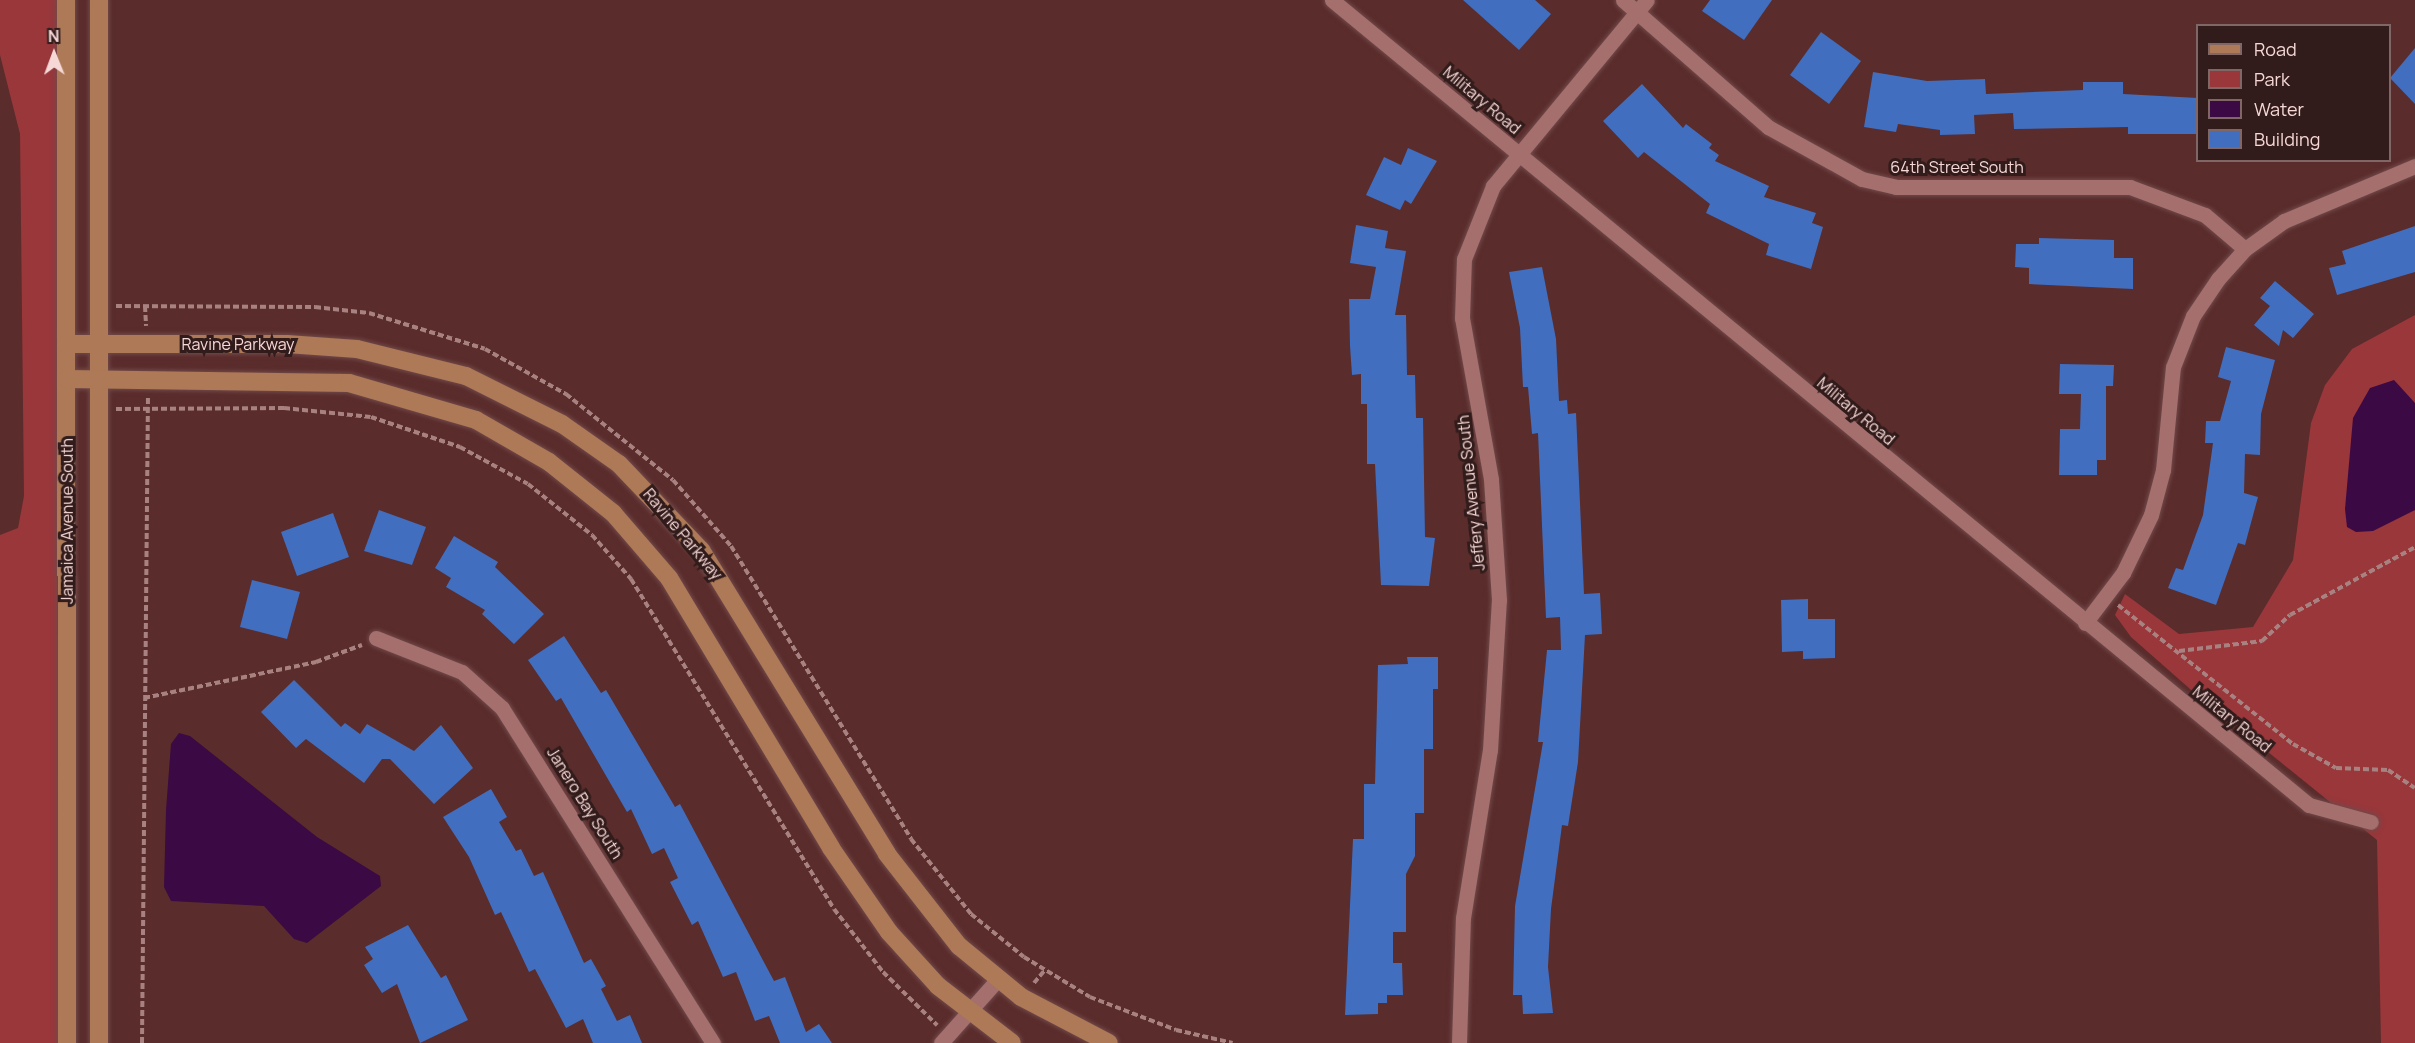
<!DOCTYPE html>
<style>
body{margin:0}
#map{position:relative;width:2415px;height:1043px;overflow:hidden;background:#5a2c2b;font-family:Manrope,sans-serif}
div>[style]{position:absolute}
.green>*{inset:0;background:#99373b}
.water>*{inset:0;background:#3b0943}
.building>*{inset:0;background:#416ebf}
.path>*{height:4px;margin-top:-2px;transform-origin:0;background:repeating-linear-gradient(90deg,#a88280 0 6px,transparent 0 9px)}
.roads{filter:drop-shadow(0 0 2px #71494a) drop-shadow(0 0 2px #71494a)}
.street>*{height:15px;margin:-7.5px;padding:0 7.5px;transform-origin:7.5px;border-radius:7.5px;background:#a46f6d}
.secondary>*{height:18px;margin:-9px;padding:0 9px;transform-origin:9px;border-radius:9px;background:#ad7956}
span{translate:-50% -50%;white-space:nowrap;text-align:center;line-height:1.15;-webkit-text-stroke:6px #311c1b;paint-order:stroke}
.street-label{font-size:16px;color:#f6d8d6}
.legend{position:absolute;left:2196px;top:24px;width:195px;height:138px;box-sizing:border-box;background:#311c1b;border:2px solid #806766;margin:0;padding:8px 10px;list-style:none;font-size:18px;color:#f6d8d6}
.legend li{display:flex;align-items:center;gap:12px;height:30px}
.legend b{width:30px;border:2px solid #806766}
.north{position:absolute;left:24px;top:24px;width:60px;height:60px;-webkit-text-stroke:4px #311c1b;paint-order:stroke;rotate:359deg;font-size:16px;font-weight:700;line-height:24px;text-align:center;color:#f6d8d6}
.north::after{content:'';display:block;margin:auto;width:21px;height:27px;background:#f6d8d6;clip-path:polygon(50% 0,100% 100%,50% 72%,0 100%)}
</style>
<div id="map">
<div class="green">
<i style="clip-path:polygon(0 0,57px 0,58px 1043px,0 1043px,0 535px,18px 528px,24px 496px,20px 134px,0 55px)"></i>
<i style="clip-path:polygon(2415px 315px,2415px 1043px,2381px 1043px,2377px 840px,2190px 689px,2131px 637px,2115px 615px,2125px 594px,2179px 634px,2253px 627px,2293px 560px,2311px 423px,2325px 385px,2352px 349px)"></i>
</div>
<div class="water">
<i style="clip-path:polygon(2394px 380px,2415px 403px,2415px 510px,2373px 531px,2356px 532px,2347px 527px,2345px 509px,2353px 418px,2370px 388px)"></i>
<i style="clip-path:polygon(179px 733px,190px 736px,317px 837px,380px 876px,381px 886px,307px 943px,294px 939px,264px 906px,171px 901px,164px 887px,166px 810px,171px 744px)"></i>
</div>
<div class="building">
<i style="clip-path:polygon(1463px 0,1535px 0,1551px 14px,1519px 50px)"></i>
<i style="clip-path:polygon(1710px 0,1772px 0,1744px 40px,1702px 11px)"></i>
<i style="clip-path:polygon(1821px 32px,1861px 61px,1829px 104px,1790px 75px)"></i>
<i style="clip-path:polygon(2415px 48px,2415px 104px,2390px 78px)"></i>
<i style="clip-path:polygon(1873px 72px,1927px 81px,1985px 79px,1986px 94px,2083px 90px,2083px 82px,2123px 82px,2123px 94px,2198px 98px,2198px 134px,2128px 134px,2128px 127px,2014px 129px,2013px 113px,1974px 115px,1975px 134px,1940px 135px,1940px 130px,1898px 124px,1896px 132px,1864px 127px)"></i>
<i style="clip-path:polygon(1642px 84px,1683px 128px,1686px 124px,1712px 144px,1709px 148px,1719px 155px,1715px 161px,1769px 186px,1764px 197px,1816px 213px,1812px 223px,1823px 227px,1811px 269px,1766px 255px,1769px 244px,1706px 213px,1710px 204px,1644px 152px,1638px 158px,1603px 121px)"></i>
<i style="clip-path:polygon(1408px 148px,1437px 161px,1411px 204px,1405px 200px,1400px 210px,1366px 195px,1384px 157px,1401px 165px)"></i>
<i style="clip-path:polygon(1356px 225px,1388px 231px,1385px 248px,1406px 251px,1395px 315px,1406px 315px,1407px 375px,1415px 375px,1416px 418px,1423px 418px,1425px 537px,1435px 538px,1429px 586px,1381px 585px,1375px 464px,1367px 464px,1367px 404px,1361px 404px,1361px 374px,1352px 375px,1350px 346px,1349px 299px,1370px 299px,1376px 267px,1350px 263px)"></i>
<i style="clip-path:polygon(2415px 226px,2415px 272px,2337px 295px,2329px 268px,2346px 264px,2342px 251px)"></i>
<i style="clip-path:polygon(2039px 238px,2114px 240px,2114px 258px,2133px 258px,2133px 289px,2029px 284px,2029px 268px,2015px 267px,2016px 244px,2039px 244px)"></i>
<i style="clip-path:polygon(1542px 267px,1556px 339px,1559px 401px,1567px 400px,1568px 414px,1576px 413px,1584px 594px,1600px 593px,1602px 634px,1585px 635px,1578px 762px,1568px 826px,1562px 825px,1551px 909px,1548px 967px,1553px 1013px,1523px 1014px,1522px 995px,1513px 995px,1515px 906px,1543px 742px,1538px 742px,1547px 650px,1561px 650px,1560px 617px,1546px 618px,1538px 433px,1532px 434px,1528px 387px,1523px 387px,1520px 328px,1509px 272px)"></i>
<i style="clip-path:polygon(2275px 281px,2314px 314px,2293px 338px,2283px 330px,2279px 346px,2254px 325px,2270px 306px,2260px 298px)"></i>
<i style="clip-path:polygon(2226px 347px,2275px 360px,2261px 414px,2260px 455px,2245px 454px,2244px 493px,2258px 497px,2245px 545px,2238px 543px,2216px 605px,2168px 588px,2176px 568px,2183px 570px,2203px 515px,2213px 443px,2205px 443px,2206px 421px,2220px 421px,2231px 381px,2218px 377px)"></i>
<i style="clip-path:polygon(2060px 364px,2114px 365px,2113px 386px,2106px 386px,2106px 460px,2097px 460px,2097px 475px,2059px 475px,2060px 429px,2080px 429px,2081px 394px,2059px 394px)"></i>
<i style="clip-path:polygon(379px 510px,426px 527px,412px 565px,364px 551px)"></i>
<i style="clip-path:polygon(333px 513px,349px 557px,297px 576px,281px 532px)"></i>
<i style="clip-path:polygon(454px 536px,498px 562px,495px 567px,544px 614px,514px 644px,482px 614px,485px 610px,446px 587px,451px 578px,435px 568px)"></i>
<i style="clip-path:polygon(252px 580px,300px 592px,287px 639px,240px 627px)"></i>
<i style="clip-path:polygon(1808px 599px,1808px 619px,1835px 619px,1835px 658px,1803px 659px,1803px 651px,1782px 652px,1781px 600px)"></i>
<i style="clip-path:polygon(564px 636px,601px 693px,606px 690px,675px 807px,680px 804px,774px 981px,785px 977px,806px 1032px,819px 1024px,832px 1043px,780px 1043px,769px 1016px,755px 1021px,736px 972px,723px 977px,698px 921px,692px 925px,670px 882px,678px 878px,664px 848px,652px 854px,631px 809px,627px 812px,561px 698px,556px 701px,528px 660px)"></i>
<i style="clip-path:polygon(1407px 657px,1438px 657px,1438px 689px,1433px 689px,1433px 749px,1424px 749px,1424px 813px,1415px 813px,1415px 856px,1406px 874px,1406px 932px,1393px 932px,1393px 963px,1402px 963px,1403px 995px,1387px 995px,1387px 1003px,1378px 1003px,1378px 1014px,1345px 1015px,1353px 839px,1364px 839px,1364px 784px,1375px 784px,1378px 665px,1408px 664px)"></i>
<i style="clip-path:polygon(294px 680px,341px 727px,345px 723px,360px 734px,367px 724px,414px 751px,441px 725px,473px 768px,434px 804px,390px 759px,382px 759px,364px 783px,306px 739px,296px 748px,261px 712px)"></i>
<i style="clip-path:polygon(491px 789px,507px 817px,499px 822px,516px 851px,521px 849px,534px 876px,543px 872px,584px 963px,591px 959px,606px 986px,601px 989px,617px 1021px,630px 1015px,642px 1043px,593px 1043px,583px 1019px,566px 1028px,535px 969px,529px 972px,501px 912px,495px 915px,469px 857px,443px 817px)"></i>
<i style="clip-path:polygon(408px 925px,441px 978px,446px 975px,468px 1020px,420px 1043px,397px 984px,382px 993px,364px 965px,373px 959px,365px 947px)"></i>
</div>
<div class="path">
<i style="left:116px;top:306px;width:199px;rotate:0.3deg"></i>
<i style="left:315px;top:307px;width:54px;rotate:6.3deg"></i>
<i style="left:369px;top:313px;width:121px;rotate:17.2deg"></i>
<i style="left:485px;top:349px;width:93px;rotate:29.1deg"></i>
<i style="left:566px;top:394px;width:137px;rotate:38.8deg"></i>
<i style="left:673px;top:480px;width:88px;rotate:48.7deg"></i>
<i style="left:731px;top:546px;width:344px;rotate:58.4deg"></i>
<i style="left:911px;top:839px;width:96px;rotate:51.3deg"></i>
<i style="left:971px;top:914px;width:68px;rotate:39.1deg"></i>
<i style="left:1024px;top:957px;width:77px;rotate:31.2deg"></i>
<i style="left:1090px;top:997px;width:92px;rotate:21deg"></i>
<i style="left:1176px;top:1030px;width:58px;rotate:12.8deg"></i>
<i style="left:145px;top:306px;width:20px;rotate:87deg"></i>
<i style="left:116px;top:409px;width:168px;rotate:-0.3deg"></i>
<i style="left:284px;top:408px;width:87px;rotate:5.9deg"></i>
<i style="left:371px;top:417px;width:94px;rotate:18.6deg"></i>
<i style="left:460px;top:447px;width:77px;rotate:28.6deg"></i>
<i style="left:528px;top:484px;width:82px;rotate:38.6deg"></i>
<i style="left:592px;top:535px;width:59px;rotate:48.4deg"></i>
<i style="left:631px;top:579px;width:387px;rotate:58.4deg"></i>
<i style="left:834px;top:909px;width:80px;rotate:52.1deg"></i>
<i style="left:883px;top:972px;width:76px;rotate:44.5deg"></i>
<i style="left:2118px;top:605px;width:223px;rotate:38.5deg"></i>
<i style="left:2293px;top:744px;width:49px;rotate:29.2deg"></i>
<i style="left:2336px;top:768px;width:52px;rotate:2.2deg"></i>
<i style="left:2388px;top:770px;width:32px;rotate:34deg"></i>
<i style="left:2179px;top:651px;width:84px;rotate:-6.9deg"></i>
<i style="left:2262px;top:641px;width:38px;rotate:-43deg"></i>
<i style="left:2290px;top:615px;width:142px;rotate:-28.5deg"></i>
<i style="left:144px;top:698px;width:176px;rotate:-11.8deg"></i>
<i style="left:316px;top:662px;width:49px;rotate:-20.3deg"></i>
<i style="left:1034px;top:983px;width:16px;rotate:-50deg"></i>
<i style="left:142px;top:1043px;width:646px;rotate:-89.47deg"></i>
</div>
<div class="roads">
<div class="street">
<i style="left:1332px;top:0;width:1266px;rotate:39.49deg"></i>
<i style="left:2309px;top:805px;width:64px;rotate:15.3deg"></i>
<i style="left:1623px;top:0;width:193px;rotate:41.2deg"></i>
<i style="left:1768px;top:127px;width:107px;rotate:29deg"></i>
<i style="left:1862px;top:179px;width:35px;rotate:13deg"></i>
<i style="left:1896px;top:187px;width:234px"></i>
<i style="left:2130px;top:187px;width:80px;rotate:20.5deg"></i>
<i style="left:2205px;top:215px;width:52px;rotate:40.4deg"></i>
<i style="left:2085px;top:623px;width:63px;rotate:-52.8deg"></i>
<i style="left:2123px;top:573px;width:64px;rotate:-64.2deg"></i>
<i style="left:2151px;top:515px;width:47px;rotate:-75.1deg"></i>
<i style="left:2163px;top:470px;width:103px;rotate:-84.5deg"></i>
<i style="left:2173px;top:367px;width:55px;rotate:-68.6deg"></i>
<i style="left:2193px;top:316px;width:45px;rotate:-56deg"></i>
<i style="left:2218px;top:279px;width:40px;rotate:-48deg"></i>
<i style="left:2245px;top:249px;width:48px;rotate:-35.7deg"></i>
<i style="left:2284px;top:221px;width:142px;rotate:-22.8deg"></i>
<i style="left:376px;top:638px;width:92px;rotate:21.6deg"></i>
<i style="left:462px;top:672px;width:54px;rotate:42deg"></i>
<i style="left:502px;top:708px;width:396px;rotate:57.8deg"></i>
<i style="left:941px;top:1043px;width:86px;rotate:-48.3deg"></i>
<i style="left:1459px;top:1043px;width:125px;rotate:-88.2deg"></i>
<i style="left:1463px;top:918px;width:170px;rotate:-80.9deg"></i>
<i style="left:1490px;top:750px;width:150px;rotate:-86.6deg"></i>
<i style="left:1499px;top:600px;width:121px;rotate:-93.8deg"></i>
<i style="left:1491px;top:479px;width:164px;rotate:-100.2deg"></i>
<i style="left:1462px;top:318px;width:59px;rotate:-88.1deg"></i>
<i style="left:1464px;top:259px;width:79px;rotate:-68.3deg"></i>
<i style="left:1493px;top:186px;width:241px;rotate:-50.4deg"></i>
</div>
<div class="secondary">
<i style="left:66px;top:0;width:1043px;rotate:89.95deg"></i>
<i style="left:99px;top:0;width:1043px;rotate:90deg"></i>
<i style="left:66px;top:344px;width:221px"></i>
<i style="left:287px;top:344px;width:70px;rotate:4.1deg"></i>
<i style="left:357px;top:349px;width:112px;rotate:13.9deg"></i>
<i style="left:466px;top:376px;width:107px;rotate:26.6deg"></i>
<i style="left:562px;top:424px;width:70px;rotate:35.1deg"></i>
<i style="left:619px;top:464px;width:119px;rotate:46.4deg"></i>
<i style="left:701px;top:550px;width:356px;rotate:58.5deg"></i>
<i style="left:887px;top:854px;width:117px;rotate:52deg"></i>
<i style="left:959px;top:946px;width:80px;rotate:39.4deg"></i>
<i style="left:1021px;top:997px;width:99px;rotate:27.6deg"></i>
<i style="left:67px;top:379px;width:282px;rotate:0.8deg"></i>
<i style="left:349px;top:383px;width:132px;rotate:16.2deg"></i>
<i style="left:476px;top:420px;width:84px;rotate:29.9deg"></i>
<i style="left:549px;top:462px;width:82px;rotate:38.6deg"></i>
<i style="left:613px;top:513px;width:86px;rotate:49.3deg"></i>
<i style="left:669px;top:578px;width:315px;rotate:59deg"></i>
<i style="left:831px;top:848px;width:102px;rotate:55.4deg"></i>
<i style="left:889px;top:932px;width:73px;rotate:47.8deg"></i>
<i style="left:938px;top:986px;width:93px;rotate:37.6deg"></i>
</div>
</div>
<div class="street-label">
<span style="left:1482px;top:100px;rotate:40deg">Military Road</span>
<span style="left:1957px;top:167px">64th Street South</span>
<span style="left:238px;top:344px">Ravine Parkway</span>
<span style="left:1856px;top:411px;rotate:40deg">Military Road</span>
<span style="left:1471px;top:493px;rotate:-96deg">Jeffery Avenue South</span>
<span style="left:67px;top:521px;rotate:-90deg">Jamaica Avenue South</span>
<span style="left:683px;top:534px;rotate:50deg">Ravine Parkway</span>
<span style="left:2232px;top:719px;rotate:39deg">Military Road</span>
<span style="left:585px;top:803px;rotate:58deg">Janero Bay South</span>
</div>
<ul class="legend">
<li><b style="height:8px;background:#ad7956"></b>Road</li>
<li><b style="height:16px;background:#99373b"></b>Park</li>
<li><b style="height:16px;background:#3b0943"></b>Water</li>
<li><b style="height:16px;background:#416ebf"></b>Building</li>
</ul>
<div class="north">N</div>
</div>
